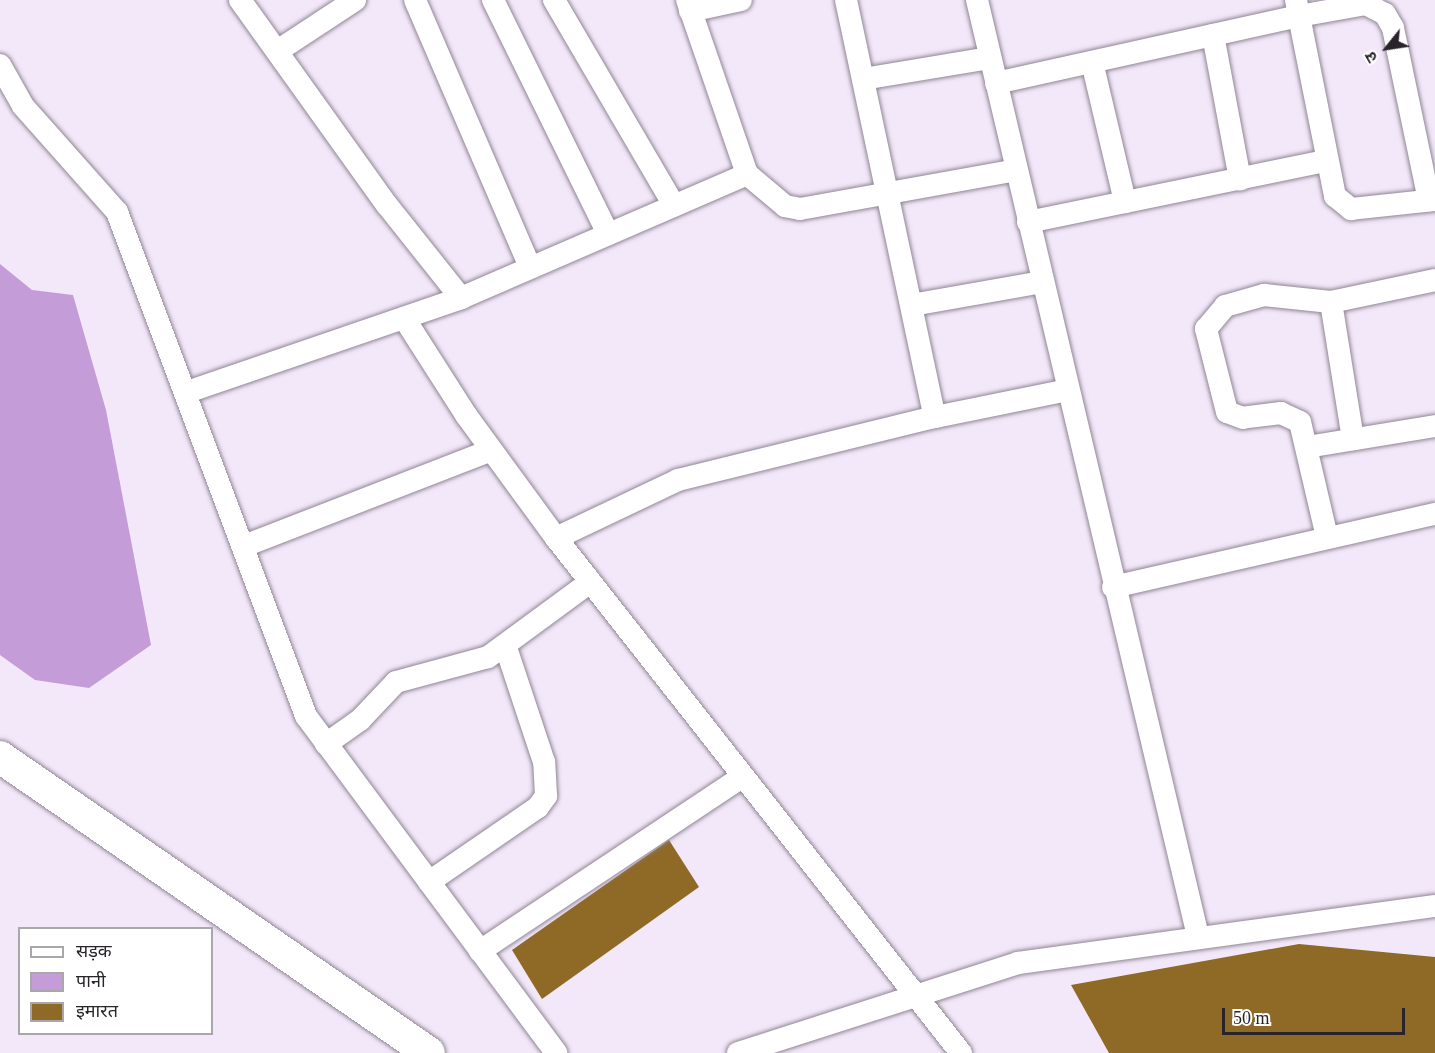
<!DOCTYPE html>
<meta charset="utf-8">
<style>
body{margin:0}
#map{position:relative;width:1435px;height:1053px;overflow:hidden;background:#f3e8f9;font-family:"Times New Roman","Noto Sans Devanagari",serif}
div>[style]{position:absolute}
.water>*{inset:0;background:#c49cd8}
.building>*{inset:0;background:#8f6926}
.roads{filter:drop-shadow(0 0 2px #908695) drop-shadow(0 0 2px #908695)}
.minor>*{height:22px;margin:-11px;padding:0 11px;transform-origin:11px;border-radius:11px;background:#fff}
.secondary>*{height:32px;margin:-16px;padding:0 16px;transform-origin:16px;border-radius:16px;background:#fff}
span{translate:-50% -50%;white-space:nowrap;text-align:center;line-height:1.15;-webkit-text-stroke:5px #fff;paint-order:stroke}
.legend{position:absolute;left:18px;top:927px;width:195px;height:108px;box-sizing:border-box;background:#fff;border:2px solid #a9a7aa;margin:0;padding:8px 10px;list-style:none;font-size:18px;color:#28242a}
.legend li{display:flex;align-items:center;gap:12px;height:30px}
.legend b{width:30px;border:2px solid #a9a7aa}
.north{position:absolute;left:1357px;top:18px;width:60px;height:60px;-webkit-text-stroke:4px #fff;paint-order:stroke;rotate:240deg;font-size:16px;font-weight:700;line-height:24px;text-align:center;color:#28242a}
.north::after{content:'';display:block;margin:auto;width:21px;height:27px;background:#28242a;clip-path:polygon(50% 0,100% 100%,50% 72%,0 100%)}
.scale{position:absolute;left:1222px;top:1008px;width:183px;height:27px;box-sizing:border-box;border:3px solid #28242a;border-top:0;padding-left:8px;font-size:18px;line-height:21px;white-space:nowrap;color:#28242a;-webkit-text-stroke:4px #fff;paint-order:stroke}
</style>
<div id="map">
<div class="water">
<i style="clip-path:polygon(0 264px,32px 290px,73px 295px,106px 410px,151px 645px,89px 688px,35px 680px,0 655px)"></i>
</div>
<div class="building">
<i style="clip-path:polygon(669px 840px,699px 887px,542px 999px,512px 950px)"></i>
<i style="clip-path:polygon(1299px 944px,1435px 957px,1435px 1053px,1109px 1053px,1071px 985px)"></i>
</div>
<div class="roads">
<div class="minor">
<i style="left:240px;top:0;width:252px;rotate:54.4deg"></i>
<i style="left:387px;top:205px;width:119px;rotate:51.5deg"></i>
<i style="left:415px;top:0;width:291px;rotate:66.7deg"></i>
<i style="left:493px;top:0;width:261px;rotate:63.8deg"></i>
<i style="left:554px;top:0;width:238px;rotate:59.7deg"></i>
<i style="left:846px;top:0;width:426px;rotate:78deg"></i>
<i style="left:977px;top:0;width:962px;rotate:76.72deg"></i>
<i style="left:1296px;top:0;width:16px;rotate:79deg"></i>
<i style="left:1299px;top:16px;width:68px;rotate:-10.2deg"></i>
<i style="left:1366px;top:4px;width:21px;rotate:28deg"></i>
<i style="left:1385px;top:14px;width:16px;rotate:60deg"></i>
<i style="left:1393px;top:28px;width:176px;rotate:78.2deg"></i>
<i style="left:690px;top:11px;width:52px;rotate:-12.2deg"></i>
<i style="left:1213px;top:35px;width:147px;rotate:79.4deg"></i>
<i style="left:279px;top:50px;width:91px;rotate:-33.3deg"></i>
<i style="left:1092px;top:62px;width:144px;rotate:76.7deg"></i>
<i style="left:0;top:65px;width:47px;rotate:60.7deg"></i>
<i style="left:23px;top:106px;width:142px;rotate:48.4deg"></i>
<i style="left:117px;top:212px;width:538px;rotate:69.44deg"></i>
<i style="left:306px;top:716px;width:420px;rotate:53.4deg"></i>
<i style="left:863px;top:79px;width:129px;rotate:-9.4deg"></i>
<i style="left:996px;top:83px;width:310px;rotate:-12.5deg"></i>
<i style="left:1299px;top:16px;width:184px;rotate:78.7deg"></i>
<i style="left:1335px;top:196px;width:21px;rotate:39deg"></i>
<i style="left:1351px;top:209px;width:84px;rotate:-6.1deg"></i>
<i style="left:747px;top:174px;width:50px;rotate:40.1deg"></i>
<i style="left:785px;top:206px;width:15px;rotate:11deg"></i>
<i style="left:800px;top:209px;width:219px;rotate:-10.2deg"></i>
<i style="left:1028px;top:222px;width:302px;rotate:-11.6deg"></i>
<i style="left:1331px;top:302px;width:139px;rotate:80.9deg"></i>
<i style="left:912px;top:305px;width:132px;rotate:-10deg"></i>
<i style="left:404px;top:318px;width:115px;rotate:57.4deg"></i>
<i style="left:466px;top:415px;width:152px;rotate:53.8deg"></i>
<i style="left:556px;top:538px;width:655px;rotate:51.82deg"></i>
<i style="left:187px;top:392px;width:290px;rotate:-18.9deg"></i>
<i style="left:461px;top:298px;width:312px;rotate:-23.4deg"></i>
<i style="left:747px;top:174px;width:184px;rotate:-109deg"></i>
<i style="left:1307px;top:447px;width:130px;rotate:-9.3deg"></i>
<i style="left:1327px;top:537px;width:118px;rotate:-103.2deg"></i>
<i style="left:1300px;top:422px;width:21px;rotate:-155deg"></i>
<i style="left:1281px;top:413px;width:38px;rotate:173deg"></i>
<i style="left:1243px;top:418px;width:17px;rotate:-159deg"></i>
<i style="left:1227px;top:412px;width:86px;rotate:-104.2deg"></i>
<i style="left:1206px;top:329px;width:30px;rotate:-50deg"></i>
<i style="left:1225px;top:306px;width:41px;rotate:-15.8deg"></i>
<i style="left:1264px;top:295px;width:67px;rotate:6deg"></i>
<i style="left:1331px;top:302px;width:106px;rotate:-11.9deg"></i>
<i style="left:556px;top:538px;width:135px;rotate:-25.4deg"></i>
<i style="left:678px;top:480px;width:265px;rotate:-13.8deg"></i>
<i style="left:935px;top:417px;width:136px;rotate:-11.5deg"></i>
<i style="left:244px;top:546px;width:265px;rotate:-21.2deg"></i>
<i style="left:1113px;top:587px;width:330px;rotate:-12.8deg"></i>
<i style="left:326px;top:744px;width:42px;rotate:-35.2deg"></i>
<i style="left:360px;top:720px;width:52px;rotate:-46.5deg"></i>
<i style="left:396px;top:682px;width:95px;rotate:-15.2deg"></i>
<i style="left:488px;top:657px;width:127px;rotate:-36.3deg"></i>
<i style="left:429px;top:882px;width:132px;rotate:-34.5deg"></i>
<i style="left:538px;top:807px;width:14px;rotate:-54deg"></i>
<i style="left:546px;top:796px;width:34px;rotate:-93deg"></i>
<i style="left:544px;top:762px;width:123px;rotate:-108.4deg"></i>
<i style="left:480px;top:951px;width:315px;rotate:-33.6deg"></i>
<i style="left:738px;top:1053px;width:294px;rotate:-17.8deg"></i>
<i style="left:1018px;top:963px;width:421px;rotate:-7.8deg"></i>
</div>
<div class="secondary">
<i style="left:0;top:757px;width:521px;rotate:34.6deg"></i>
</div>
</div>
<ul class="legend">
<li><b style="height:8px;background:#fff"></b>सड़क</li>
<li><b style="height:16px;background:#c49cd8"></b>पानी</li>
<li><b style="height:16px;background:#8f6926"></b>इमारत</li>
</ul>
<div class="north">उ</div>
<div class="scale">50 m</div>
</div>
